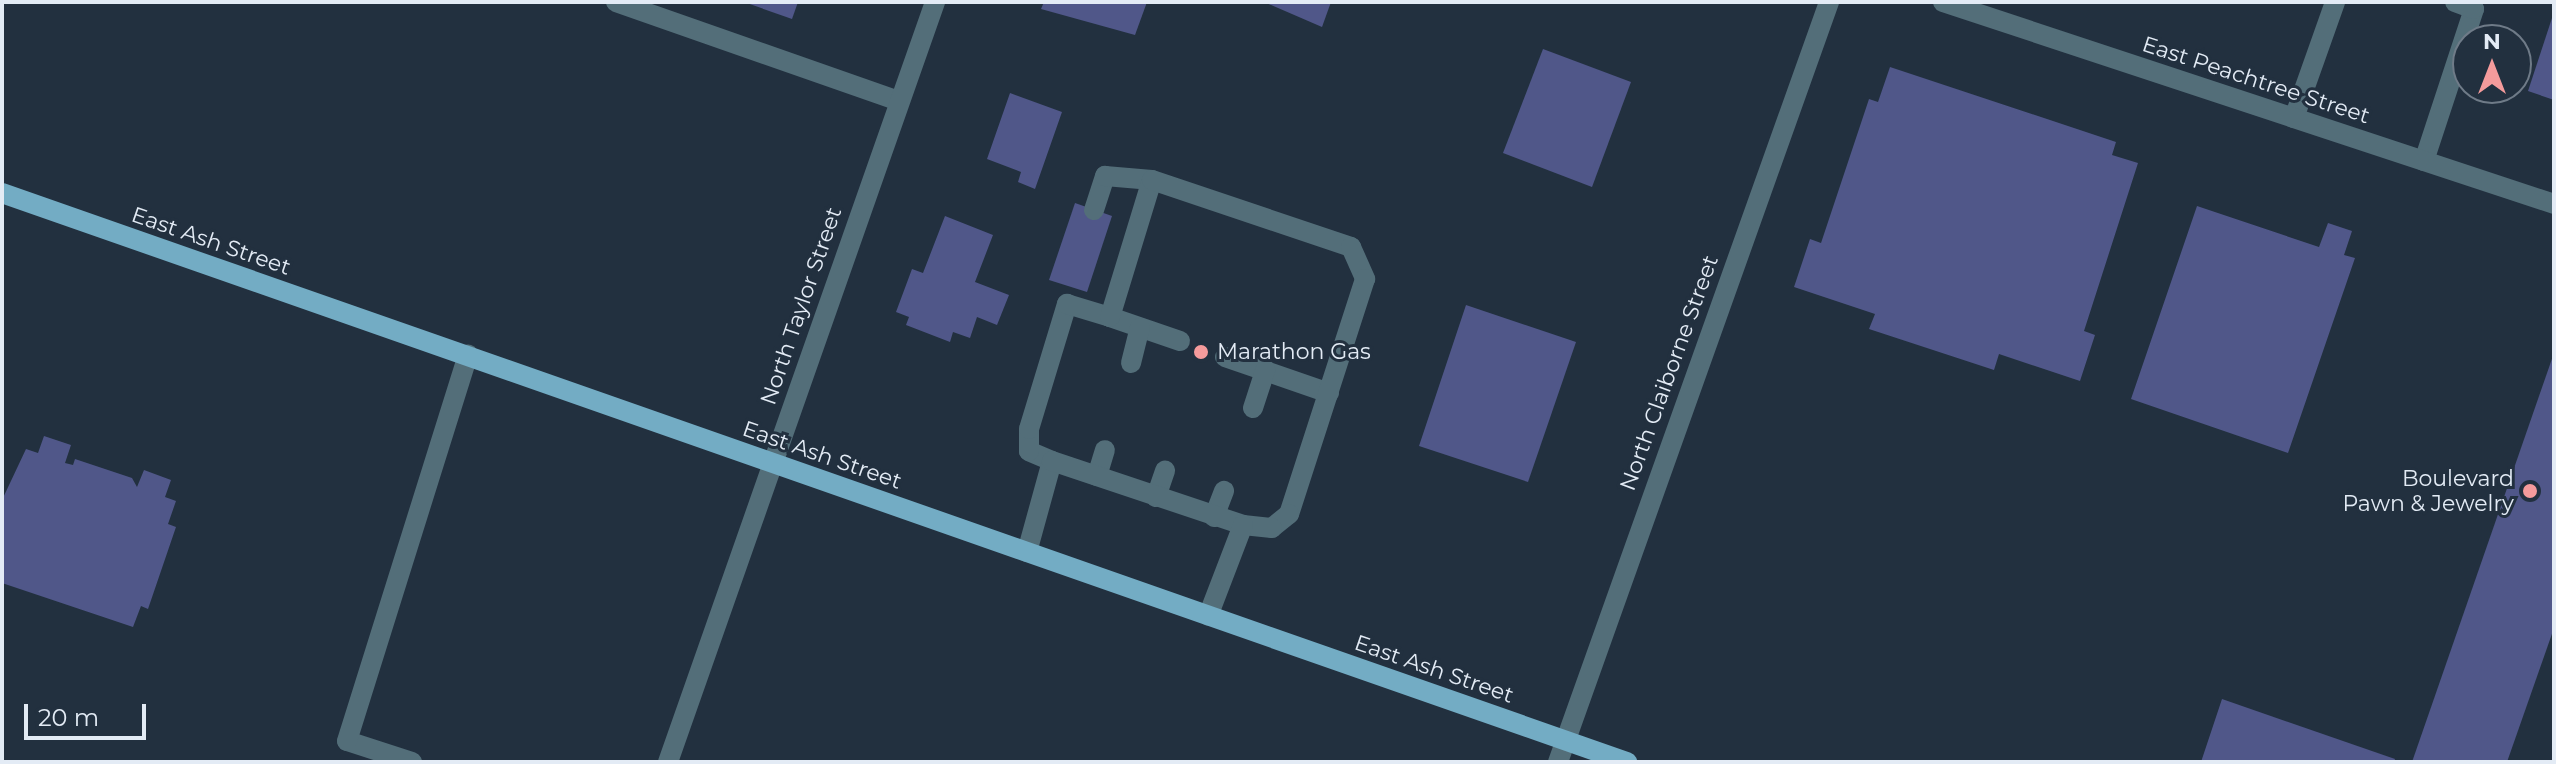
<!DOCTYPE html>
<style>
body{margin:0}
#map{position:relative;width:2556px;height:764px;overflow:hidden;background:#22303f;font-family:Montserrat,sans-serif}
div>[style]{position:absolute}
.building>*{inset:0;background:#505789}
.lane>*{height:20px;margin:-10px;padding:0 10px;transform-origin:10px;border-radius:10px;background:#536e79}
.street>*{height:20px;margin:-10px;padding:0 10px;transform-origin:10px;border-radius:10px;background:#536e79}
.primary>*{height:20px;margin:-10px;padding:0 10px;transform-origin:10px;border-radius:10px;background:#73acc4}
.dots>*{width:22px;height:22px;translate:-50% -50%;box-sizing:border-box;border:4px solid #22303f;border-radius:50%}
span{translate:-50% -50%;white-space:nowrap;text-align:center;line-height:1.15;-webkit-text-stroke:6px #22303f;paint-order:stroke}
.street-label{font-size:22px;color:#e3ebf5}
.poi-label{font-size:22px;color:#e3ebf5}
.left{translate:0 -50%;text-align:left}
.right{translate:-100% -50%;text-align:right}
.frame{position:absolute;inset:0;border:4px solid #e3ebf5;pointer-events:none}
.north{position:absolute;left:2452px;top:24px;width:80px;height:80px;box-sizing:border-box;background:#22303f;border:2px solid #6f7b88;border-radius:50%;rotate:0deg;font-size:22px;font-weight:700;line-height:32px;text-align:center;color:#e3ebf5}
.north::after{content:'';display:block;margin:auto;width:28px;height:36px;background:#f59b9c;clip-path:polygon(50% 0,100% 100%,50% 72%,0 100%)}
.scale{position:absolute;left:24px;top:704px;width:122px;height:36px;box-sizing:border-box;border:4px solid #e3ebf5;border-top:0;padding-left:10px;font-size:24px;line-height:28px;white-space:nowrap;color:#e3ebf5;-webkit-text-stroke:6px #22303f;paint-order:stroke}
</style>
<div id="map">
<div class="building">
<i style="clip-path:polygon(744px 2px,798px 2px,792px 19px)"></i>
<i style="clip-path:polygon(1044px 2px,1147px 2px,1135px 35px,1041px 9px)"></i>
<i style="clip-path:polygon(1264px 2px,1331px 2px,1322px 27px)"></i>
<i style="clip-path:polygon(2553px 15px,2554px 16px,2554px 100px,2528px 91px)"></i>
<i style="clip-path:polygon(1543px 49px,1631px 82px,1592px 187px,1503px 153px)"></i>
<i style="clip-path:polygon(1890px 67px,2116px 142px,2112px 155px,2138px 163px,2084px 331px,2095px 335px,2080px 381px,1999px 354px,1994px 370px,1869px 329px,1875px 314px,1794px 287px,1810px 239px,1821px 243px,1869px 99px,1878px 102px)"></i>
<i style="clip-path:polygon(1010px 93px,1062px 112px,1035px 189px,1018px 182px,1021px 172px,987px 159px)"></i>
<i style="clip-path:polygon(1075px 203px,1112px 216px,1087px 292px,1049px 280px)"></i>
<i style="clip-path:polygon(2197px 206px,2319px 247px,2328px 223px,2352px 231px,2344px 255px,2355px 258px,2288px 453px,2131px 399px)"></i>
<i style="clip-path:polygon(945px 216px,993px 235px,975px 282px,1009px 295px,997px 325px,977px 317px,970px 338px,953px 332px,950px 342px,906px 325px,909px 317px,896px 312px,912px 269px,923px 273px)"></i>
<i style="clip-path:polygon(1466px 305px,1576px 342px,1528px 482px,1419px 446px)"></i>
<i style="clip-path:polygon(2554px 353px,2554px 628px,2507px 762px,2412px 762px)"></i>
<i style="clip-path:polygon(44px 436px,71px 445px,65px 463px,73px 465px,75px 459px,132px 478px,137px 487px,144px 470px,171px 480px,165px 497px,176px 501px,168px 524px,176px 527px,148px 609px,141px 606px,133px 627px,2px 583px,2px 500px,26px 449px,38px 453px)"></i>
<i style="clip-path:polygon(2222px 699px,2395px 759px,2394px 762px,2201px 762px)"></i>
</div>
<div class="lane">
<i style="left:616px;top:2px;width:300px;rotate:19.3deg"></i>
<i style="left:2294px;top:118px;width:123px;rotate:-70.5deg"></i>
<i style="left:2424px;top:161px;width:160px;rotate:-71.8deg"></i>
<i style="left:2474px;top:9px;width:20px;rotate:-160deg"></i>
<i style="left:1094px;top:210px;width:36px;rotate:-72deg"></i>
<i style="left:1105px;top:176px;width:47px;rotate:4.9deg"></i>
<i style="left:1110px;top:317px;width:74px;rotate:18.9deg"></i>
<i style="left:1225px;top:357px;width:110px;rotate:19.1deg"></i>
<i style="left:1131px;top:363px;width:36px;rotate:-76deg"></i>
<i style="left:1253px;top:408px;width:40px;rotate:-72deg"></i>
<i style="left:1052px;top:461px;width:25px;rotate:-157deg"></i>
<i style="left:1029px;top:451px;width:22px;rotate:-90deg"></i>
<i style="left:1029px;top:429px;width:131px;rotate:-73.1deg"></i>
<i style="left:1067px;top:304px;width:45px;rotate:16.8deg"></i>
<i style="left:1110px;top:317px;width:143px;rotate:-73deg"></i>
<i style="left:1152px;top:180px;width:210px;rotate:18.6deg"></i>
<i style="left:1351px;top:247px;width:35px;rotate:66deg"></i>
<i style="left:1365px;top:279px;width:247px;rotate:107.9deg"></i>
<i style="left:1289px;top:514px;width:22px;rotate:141deg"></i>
<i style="left:1272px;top:528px;width:29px;rotate:-174deg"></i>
<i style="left:1097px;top:476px;width:27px;rotate:-73deg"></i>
<i style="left:1156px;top:497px;width:28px;rotate:-71deg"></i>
<i style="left:1214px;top:517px;width:28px;rotate:-69deg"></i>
<i style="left:1027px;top:552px;width:94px;rotate:-74.6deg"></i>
<i style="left:1052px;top:461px;width:201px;rotate:18.5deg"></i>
<i style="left:1243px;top:525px;width:97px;rotate:111deg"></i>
<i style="left:412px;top:762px;width:68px;rotate:-162.1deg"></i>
<i style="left:347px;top:741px;width:405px;rotate:-72.6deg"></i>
</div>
<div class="street">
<i style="left:1943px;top:2px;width:644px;rotate:18.29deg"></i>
<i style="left:668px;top:762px;width:806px;rotate:-70.64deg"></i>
<i style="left:1558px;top:762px;width:807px;rotate:-70.37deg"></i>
</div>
<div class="primary">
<i style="left:2px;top:193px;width:1722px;rotate:19.3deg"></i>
</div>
<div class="dots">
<i style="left:1201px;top:352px;background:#f59b9c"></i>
<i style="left:2530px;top:491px;background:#f59b9c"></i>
</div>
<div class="street-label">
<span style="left:2256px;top:80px;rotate:18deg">East Peachtree Street</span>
<span style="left:211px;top:241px;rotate:19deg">East Ash Street</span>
<span style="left:801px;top:306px;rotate:-71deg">North Taylor Street</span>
<span style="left:1669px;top:373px;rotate:-70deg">North Claiborne Street</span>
<span style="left:822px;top:455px;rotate:19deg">East Ash Street</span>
<span style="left:1434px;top:669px;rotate:19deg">East Ash Street</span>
</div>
<div class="poi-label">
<span class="left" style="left:1217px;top:352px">Marathon Gas</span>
<span class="right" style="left:2514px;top:491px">Boulevard<br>Pawn &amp; Jewelry</span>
</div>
<div class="frame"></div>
<div class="north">N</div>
<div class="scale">20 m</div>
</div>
